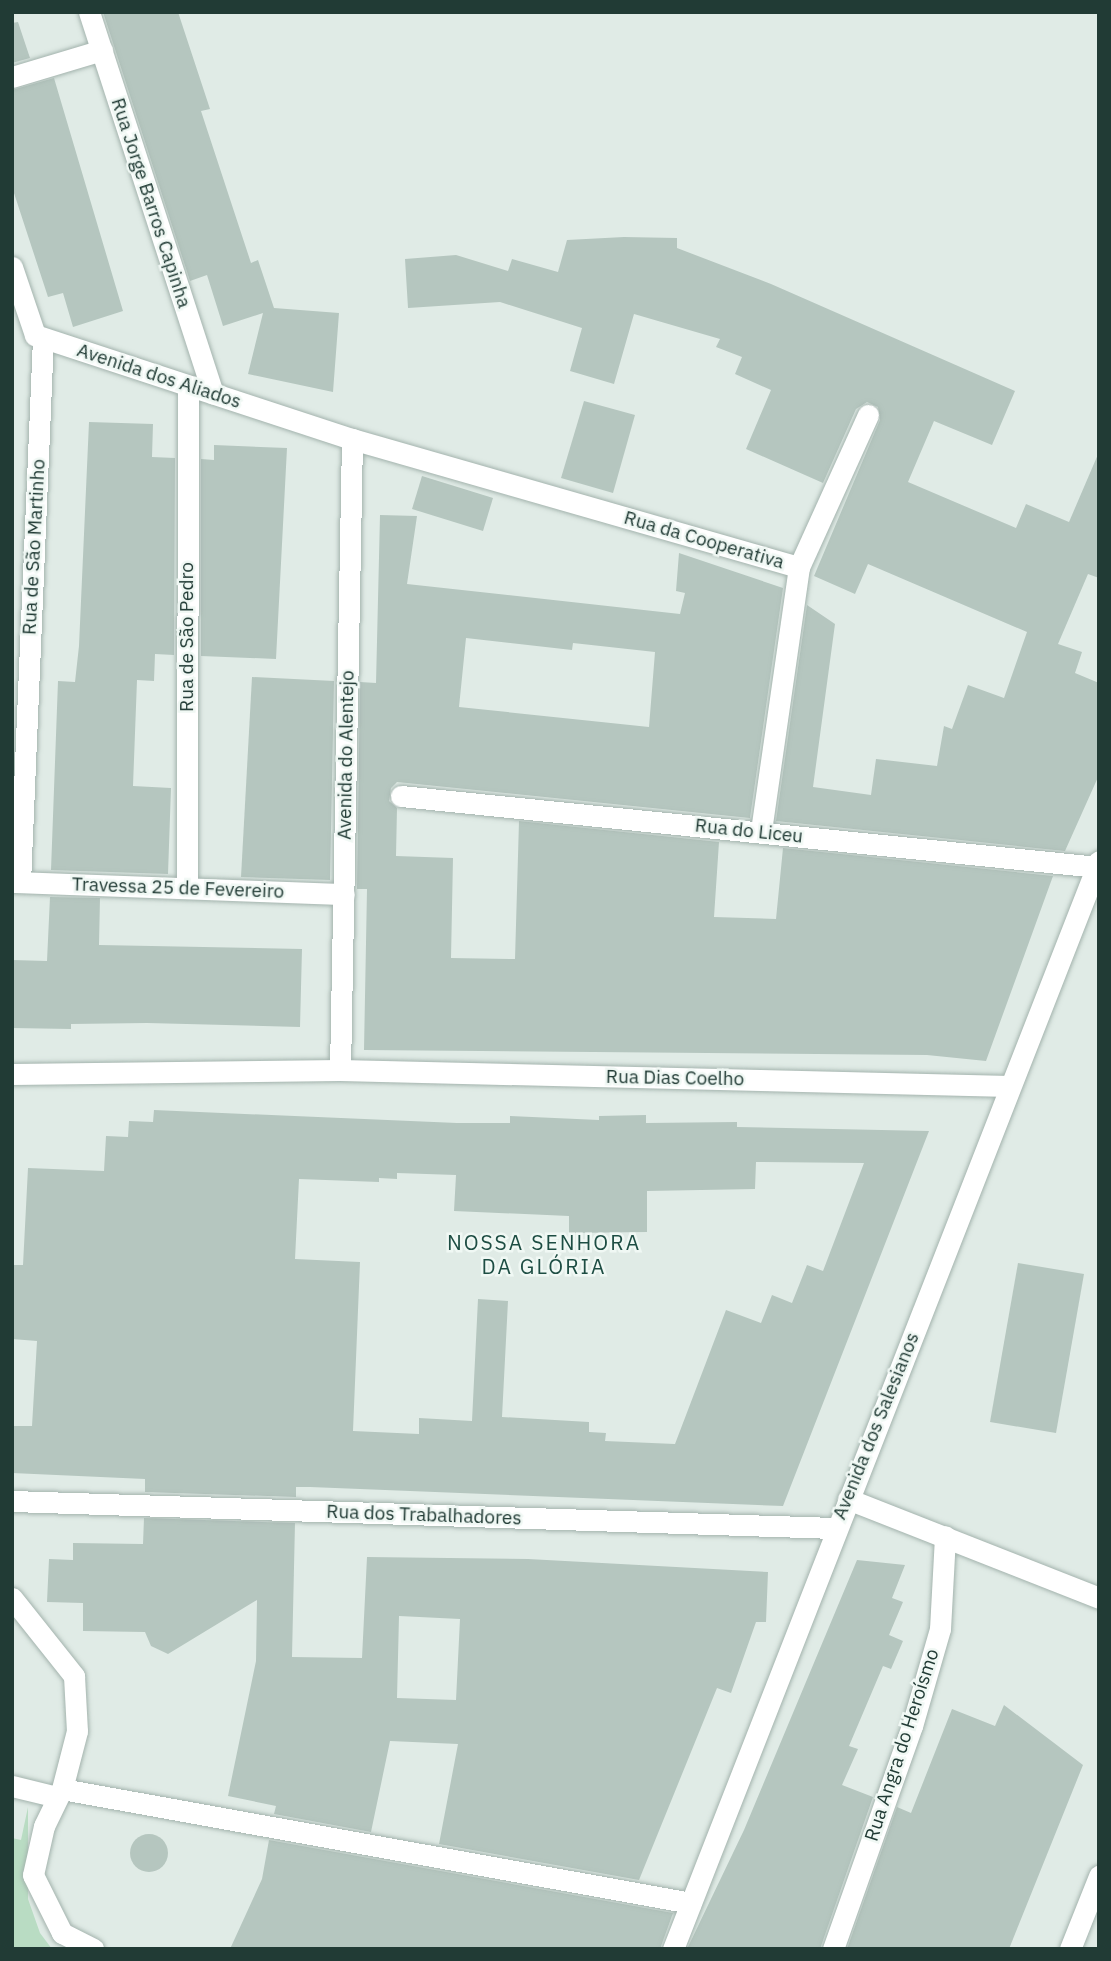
<!DOCTYPE html>
<meta charset="utf-8">
<style>
body{margin:0}
#map{position:relative;width:1111px;height:1961px;overflow:hidden;background:#e0ebe6;font-family:"IBM Plex Sans",sans-serif}
div>[style]{position:absolute}
.green>*{inset:0;background:#b9dcc3}
.building>*{inset:0;background:#b5c6bf}
.round{border-radius:50%}
.roads{filter:drop-shadow(0 0 2px #a3b3ad) drop-shadow(0 0 2px #a3b3ad)}
.minor>*{height:21px;margin:-10.5px;padding:0 10.5px;transform-origin:10.5px;border-radius:10.5px;background:#fff}
span{translate:-50% -50%;white-space:nowrap;text-align:center;line-height:1.15;-webkit-text-stroke:5px #f0f8f4;paint-order:stroke}
.street-label{font-size:19px;color:#213b35}
.neighbourhood-label{font-size:21px;color:#1d4d43;letter-spacing:2px}
.frame{position:absolute;inset:0;border:14px solid #213b35;pointer-events:none}
</style>
<div id="map">
<div class="green">
<i style="clip-path:polygon(28px 1807px,28px 1899px,40px 1933px,52px 1949px,12px 1949px,12px 1838px,21px 1840px)"></i>
</div>
<div class="building">
<i style="clip-path:polygon(103px 12px,178px 12px,210px 109px,201px 111px,251px 263px,258px 260px,274px 308px,339px 313px,333px 392px,248px 374px,263px 313px,223px 326px,207px 275px,190px 281px)"></i>
<i style="clip-path:polygon(18px 22px,30px 58px,12px 63px,12px 23px)"></i>
<i style="clip-path:polygon(54px 78px,123px 311px,73px 327px,63px 293px,48px 297px,12px 187px,12px 90px)"></i>
<i style="clip-path:polygon(624px 237px,677px 238px,677px 248px,771px 284px,1015px 391px,992px 445px,934px 421px,908px 482px,1016px 528px,1026px 504px,1069px 522px,1099px 452px,1099px 578px,1088px 574px,1058px 644px,1082px 652px,1075px 673px,1099px 683px,1099px 775px,1065px 851px,776px 821px,807px 605px,835px 624px,813px 787px,871px 795px,876px 759px,937px 766px,944px 726px,952px 729px,968px 685px,1004px 698px,1027px 632px,868px 564px,855px 594px,814px 576px,880px 420px,878px 407px,867px 402px,856px 409px,823px 483px,746px 449px,771px 390px,735px 374px,742px 357px,716px 347px,720px 339px,634px 314px,614px 384px,570px 371px,582px 328px,500px 302px,408px 308px,405px 259px,456px 255px,508px 271px,512px 259px,558px 272px,567px 240px)"></i>
<i style="clip-path:polygon(584px 401px,635px 415px,613px 493px,561px 478px)"></i>
<i style="clip-path:polygon(89px 422px,153px 424px,152px 457px,175px 458px,174px 655px,155px 654px,154px 681px,137px 680px,133px 786px,171px 788px,168px 874px,51px 870px,58px 681px,75px 682px,79px 646px)"></i>
<i style="clip-path:polygon(214px 445px,287px 448px,276px 659px,201px 656px,201px 459px,214px 460px)"></i>
<i style="clip-path:polygon(422px 476px,493px 498px,483px 531px,412px 509px)"></i>
<i style="clip-path:polygon(evenodd,380px 515px,417px 516px,407px 584px,680px 614px,685px 593px,676px 591px,679px 553px,783px 588px,750px 818px,397px 782px,391px 788px,389px 801px,397px 808px,396px 856px,453px 858px,451px 958px,515px 959px,519px 821px,719px 842px,714px 917px,776px 919px,783px 848px,1053px 876px,986px 1061px,927px 1055px,364px 1050px,367px 889px,357px 889px,360px 682px,376px 683px,380px 515px,466px 638px,572px 650px,573px 643px,655px 652px,649px 727px,459px 707px,466px 638px)"></i>
<i style="clip-path:polygon(252px 677px,334px 681px,330px 880px,241px 877px)"></i>
<i style="clip-path:polygon(50px 897px,100px 898px,99px 945px,302px 949px,300px 1027px,147px 1023px,71px 1024px,71px 1029px,12px 1028px,12px 960px,47px 961px)"></i>
<i style="clip-path:polygon(evenodd,154px 1110px,457px 1123px,510px 1123px,510px 1116px,599px 1120px,599px 1116px,646px 1115px,646px 1123px,737px 1122px,737px 1127px,929px 1131px,783px 1506px,310px 1487px,296px 1487px,296px 1497px,145px 1492px,145px 1479px,12px 1473px,12px 1426px,32px 1426px,37px 1341px,12px 1339px,12px 1265px,23px 1265px,28px 1168px,104px 1171px,106px 1136px,128px 1137px,129px 1121px,153px 1122px,154px 1110px,756px 1162px,864px 1163px,823px 1271px,807px 1265px,792px 1303px,772px 1295px,761px 1323px,726px 1310px,675px 1444px,605px 1441px,606px 1433px,589px 1432px,589px 1422px,502px 1417px,508px 1301px,478px 1299px,472px 1421px,419px 1418px,419px 1434px,353px 1431px,360px 1262px,295px 1259px,299px 1179px,379px 1182px,379px 1178px,397px 1179px,397px 1173px,456px 1175px,454px 1211px,569px 1216px,569px 1233px,647px 1232px,647px 1191px,755px 1189px,756px 1162px)"></i>
<i style="clip-path:polygon(1018px 1263px,1084px 1274px,1056px 1433px,990px 1422px)"></i>
<i style="clip-path:polygon(evenodd,144px 1518px,295px 1523px,292px 1657px,362px 1658px,367px 1557px,528px 1559px,768px 1572px,766px 1622px,756px 1622px,731px 1693px,717px 1688px,639px 1880px,439px 1844px,458px 1744px,390px 1741px,371px 1832px,274px 1814px,276px 1806px,228px 1796px,256px 1661px,257px 1600px,168px 1654px,151px 1646px,145px 1632px,83px 1631px,83px 1603px,47px 1602px,49px 1559px,73px 1560px,73px 1543px,143px 1544px,144px 1518px,399px 1616px,460px 1619px,456px 1700px,397px 1698px,399px 1616px)"></i>
<i style="clip-path:polygon(857px 1560px,905px 1565px,892px 1598px,903px 1602px,889px 1635px,903px 1641px,891px 1669px,883px 1666px,849px 1746px,858px 1749px,842px 1785px,873px 1797px,820px 1949px,687px 1949px,744px 1830px)"></i>
<i style="clip-path:polygon(1004px 1705px,1083px 1765px,1009px 1949px,847px 1949px,897px 1807px,911px 1813px,952px 1709px,995px 1726px)"></i>
<i class="round" style="left:130px;top:1834px;width:38px;height:38px"></i>
<i style="clip-path:polygon(269px 1840px,673px 1913px,660px 1949px,230px 1949px,262px 1879px)"></i>
</div>
<div class="roads">
<div class="minor">
<i style="left:89px;top:12px;width:401px;rotate:72deg"></i>
<i style="left:12px;top:77px;width:94px;rotate:-16.7deg"></i>
<i style="left:12px;top:267px;width:72px;rotate:71.3deg"></i>
<i style="left:35px;top:335px;width:334px;rotate:18.2deg"></i>
<i style="left:352px;top:439px;width:465px;rotate:16deg"></i>
<i style="left:799px;top:567px;width:268px;rotate:98.2deg"></i>
<i style="left:799px;top:567px;width:167px;rotate:-65.6deg"></i>
<i style="left:401px;top:796px;width:700px;rotate:5.82deg"></i>
<i style="left:12px;top:882px;width:332px;rotate:2.1deg"></i>
<i style="left:20px;top:882px;width:544px;rotate:-87.58deg"></i>
<i style="left:187px;top:888px;width:502px;rotate:-89.89deg"></i>
<i style="left:340px;top:1070px;width:631px;rotate:-88.91deg"></i>
<i style="left:12px;top:1074px;width:328px;rotate:-0.7deg"></i>
<i style="left:340px;top:1070px;width:670px;rotate:1.37deg"></i>
<i style="left:848px;top:1499px;width:270px;rotate:21.5deg"></i>
<i style="left:12px;top:1501px;width:824px;rotate:1.88deg"></i>
<i style="left:12px;top:1598px;width:100px;rotate:51.5deg"></i>
<i style="left:74px;top:1676px;width:55px;rotate:86.9deg"></i>
<i style="left:77px;top:1731px;width:60px;rotate:104.5deg"></i>
<i style="left:62px;top:1789px;width:41px;rotate:115.9deg"></i>
<i style="left:44px;top:1826px;width:50px;rotate:102.7deg"></i>
<i style="left:33px;top:1875px;width:65px;rotate:63.4deg"></i>
<i style="left:62px;top:1933px;width:35px;rotate:27deg"></i>
<i style="left:12px;top:1786px;width:46px;rotate:13.7deg"></i>
<i style="left:62px;top:1789px;width:639px;rotate:10.27deg"></i>
<i style="left:673px;top:1949px;width:1168px;rotate:-68.62deg"></i>
<i style="left:833px;top:1949px;width:237px;rotate:-70.5deg"></i>
<i style="left:912px;top:1726px;width:101px;rotate:-73.9deg"></i>
<i style="left:940px;top:1629px;width:93px;rotate:-86.9deg"></i>
<i style="left:1070px;top:1949px;width:79px;rotate:-68.3deg"></i>
</div>
</div>
<div class="street-label">
<span style="left:151px;top:203px;rotate:72deg">Rua Jorge Barros Capinha</span>
<span style="left:159px;top:376px;rotate:18deg">Avenida dos Aliados</span>
<span style="left:704px;top:540px;rotate:16deg">Rua da Cooperativa</span>
<span style="left:34px;top:547px;rotate:-87deg">Rua de São Martinho</span>
<span style="left:187px;top:637px;rotate:-90deg">Rua de São Pedro</span>
<span style="left:346px;top:755px;rotate:-89deg">Avenida do Alentejo</span>
<span style="left:749px;top:831px;rotate:6deg">Rua do Liceu</span>
<span style="left:178px;top:888px;rotate:2deg">Travessa 25 de Fevereiro</span>
<span style="left:675px;top:1078px;rotate:1deg">Rua Dias Coelho</span>
<span style="left:876px;top:1426px;rotate:-68deg">Avenida dos Salesianos</span>
<span style="left:424px;top:1515px;rotate:2deg">Rua dos Trabalhadores</span>
<span style="left:902px;top:1745px;rotate:-72deg">Rua Angra do Heroísmo</span>
</div>
<div class="neighbourhood-label">
<span style="left:544px;top:1254px">NOSSA SENHORA<br>DA GLÓRIA</span>
</div>
<div class="frame"></div>
</div>
